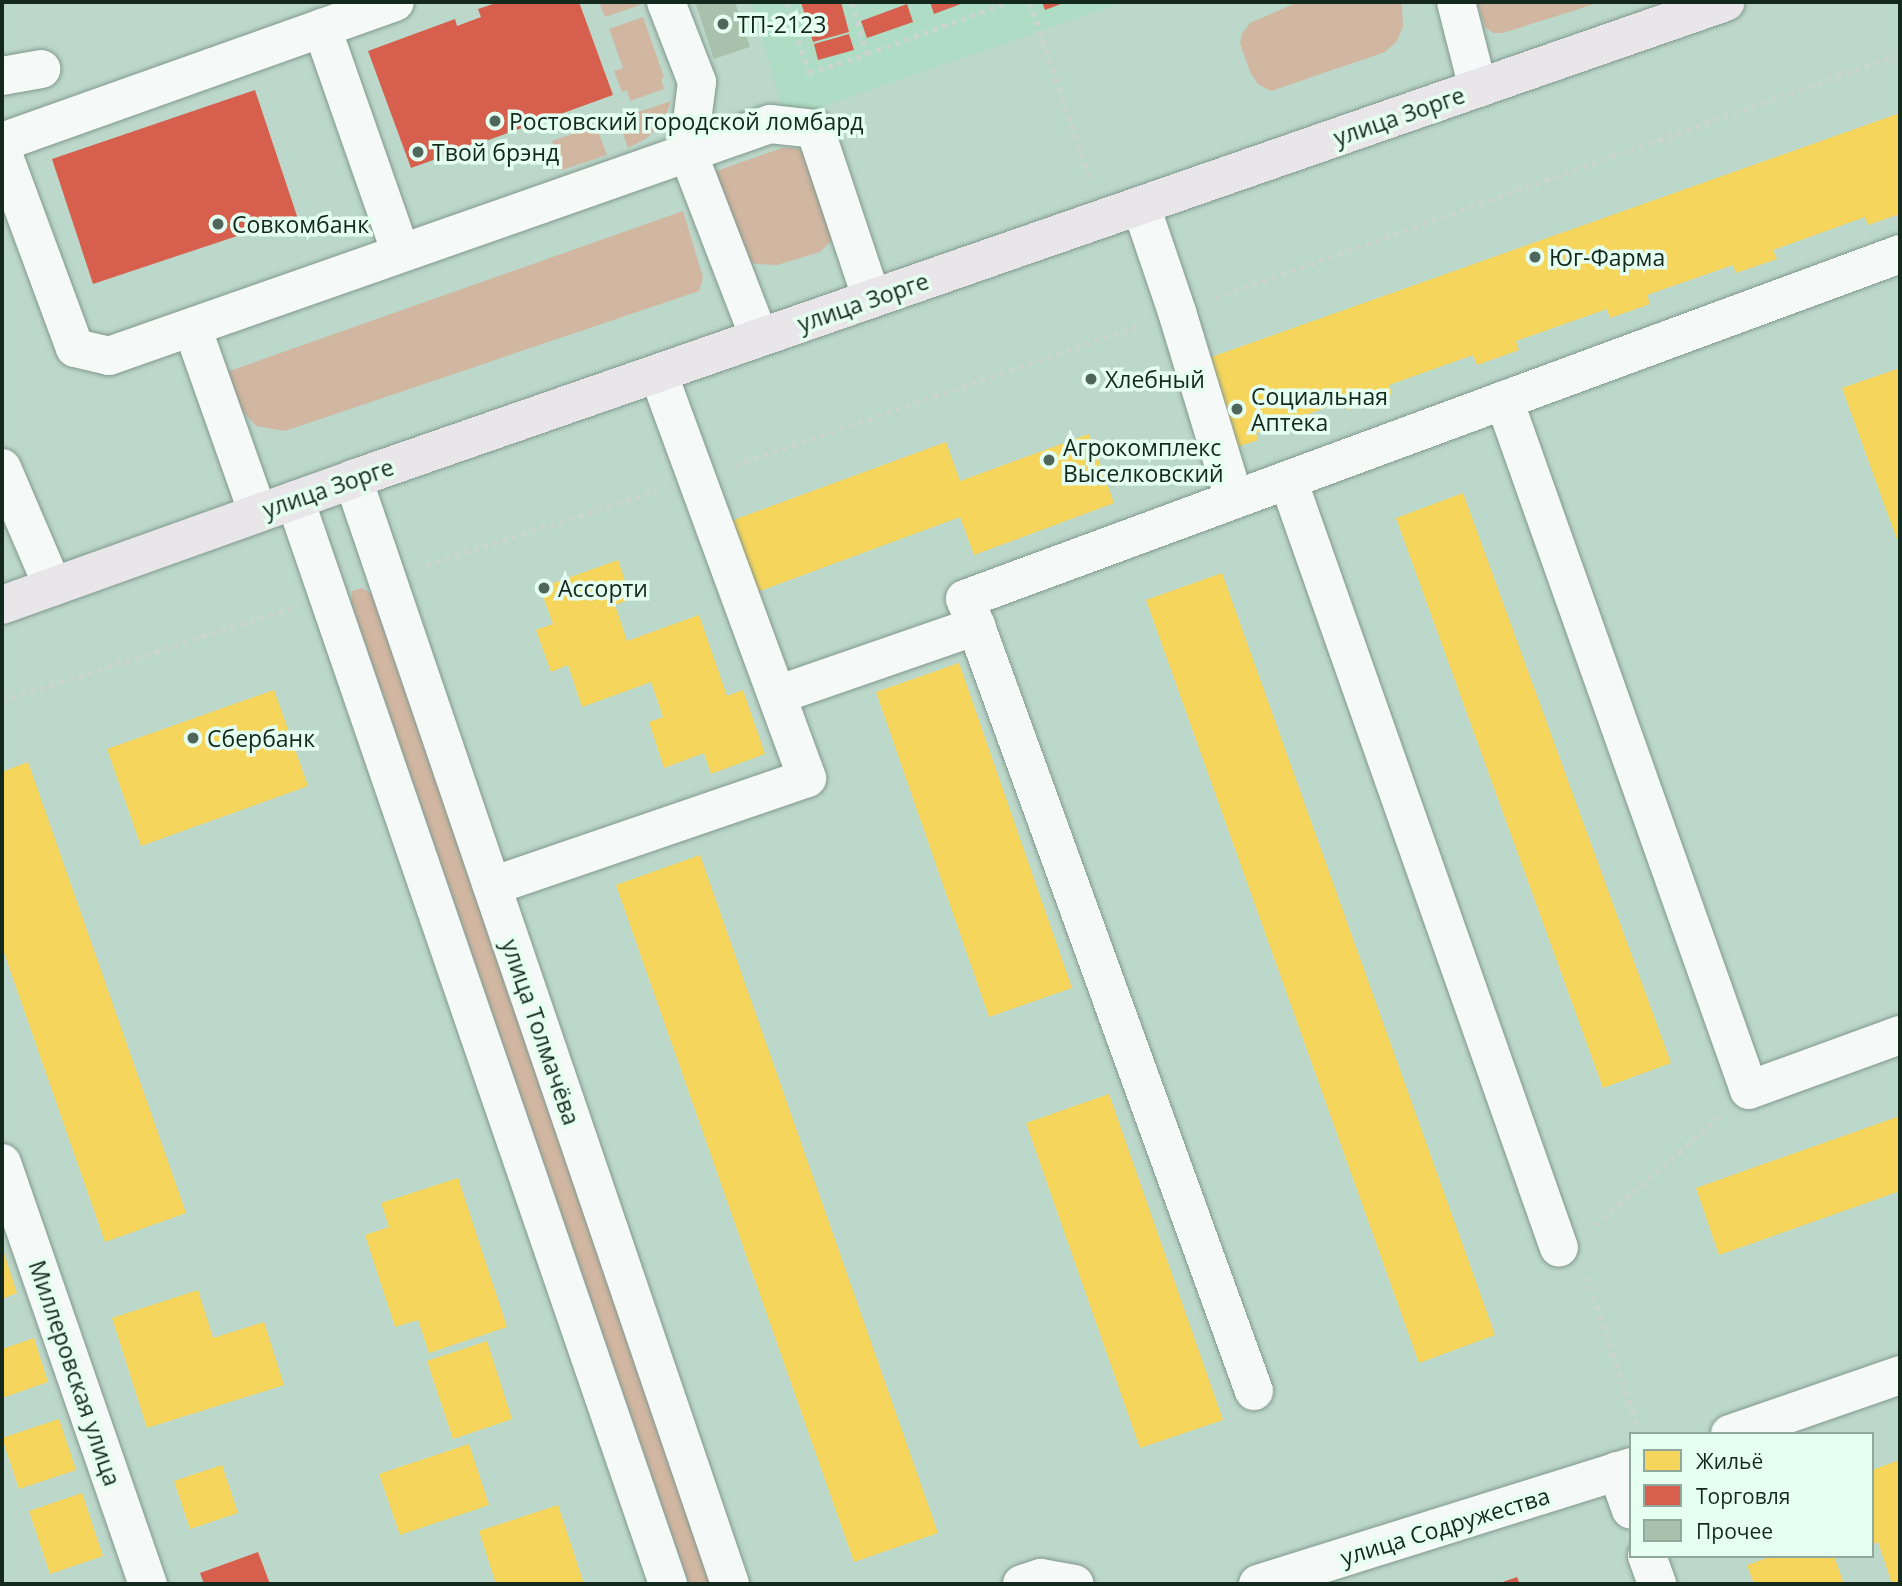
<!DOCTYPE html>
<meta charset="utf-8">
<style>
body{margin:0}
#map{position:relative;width:1902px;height:1586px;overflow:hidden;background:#bcd8ca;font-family:"Open Sans",sans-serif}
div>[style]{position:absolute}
.built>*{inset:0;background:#aedcc4}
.green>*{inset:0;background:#d1b6a1}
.homes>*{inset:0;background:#f6d55c}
.shops>*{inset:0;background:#d6604d}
.building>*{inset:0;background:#a8c1ac}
.path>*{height:4.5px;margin-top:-2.25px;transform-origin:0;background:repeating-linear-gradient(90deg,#cbd5d0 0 5px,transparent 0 10px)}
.roads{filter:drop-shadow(0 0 2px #82988e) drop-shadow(0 0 2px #82988e)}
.minor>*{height:38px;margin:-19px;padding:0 19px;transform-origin:19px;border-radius:19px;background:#f5f9f7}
.major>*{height:38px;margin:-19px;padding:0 19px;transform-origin:19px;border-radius:19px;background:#e9e6e9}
.dots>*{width:19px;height:19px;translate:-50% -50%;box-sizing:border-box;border:4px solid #e5fff0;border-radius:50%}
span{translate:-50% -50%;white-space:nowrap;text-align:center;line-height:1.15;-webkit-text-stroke:7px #e5fff0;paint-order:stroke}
.poi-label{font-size:23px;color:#14291e}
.left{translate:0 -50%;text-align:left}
.street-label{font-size:23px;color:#14291e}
.frame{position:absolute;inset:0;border:4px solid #14291e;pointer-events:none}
.legend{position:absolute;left:1629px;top:1432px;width:245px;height:126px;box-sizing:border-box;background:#e5fff0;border:2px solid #91a99c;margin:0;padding:9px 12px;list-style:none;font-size:21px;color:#14291e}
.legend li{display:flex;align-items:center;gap:14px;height:35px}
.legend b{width:35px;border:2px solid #91a99c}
</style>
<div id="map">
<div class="built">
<i style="clip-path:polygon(751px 2px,1123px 2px,786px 119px)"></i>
</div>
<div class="green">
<i style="clip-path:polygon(599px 2px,639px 2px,640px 5px,605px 17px)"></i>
<i style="clip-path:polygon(1298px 2px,1399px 2px,1402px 6px,1403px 27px,1397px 41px,1385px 52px,1271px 91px,1258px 84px,1250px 72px,1240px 43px,1242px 34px,1250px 23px)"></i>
<i style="clip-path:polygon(1477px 2px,1601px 2px,1503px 33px,1493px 33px,1485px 27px)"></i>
<i style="clip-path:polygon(643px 17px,664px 77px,661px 79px,664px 89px,630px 101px,627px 90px,622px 92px,614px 71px,623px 68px,609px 29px)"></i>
<i style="clip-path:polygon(671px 101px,663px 123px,647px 138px,628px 148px,618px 119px)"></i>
<i style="clip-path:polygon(596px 126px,607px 155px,562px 170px,552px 141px)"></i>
<i style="clip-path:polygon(782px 148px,795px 148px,810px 155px,835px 230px,830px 242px,820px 252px,777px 265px,757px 264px,748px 261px,716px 171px)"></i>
<i style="clip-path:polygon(683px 211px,703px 277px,699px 291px,285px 431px,256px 426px,236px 404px,221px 374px)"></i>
<i style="clip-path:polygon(362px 588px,372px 594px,710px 1584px,689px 1584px,351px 602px,352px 591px)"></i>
</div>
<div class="homes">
<i style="clip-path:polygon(1900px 113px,1900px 214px,1868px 225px,1865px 217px,1773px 250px,1777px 259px,1736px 273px,1733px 265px,1647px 295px,1650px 304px,1610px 318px,1607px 309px,1516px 341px,1519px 350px,1477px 365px,1473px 355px,1389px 385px,1392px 394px,1347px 410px,1344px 401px,1256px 433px,1258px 440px,1234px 448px,1203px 360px)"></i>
<i style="clip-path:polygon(1900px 368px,1900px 548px,1842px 388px)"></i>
<i style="clip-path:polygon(1089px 434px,1114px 503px,974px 555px,960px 517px,757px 592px,731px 521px,946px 442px,960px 481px)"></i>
<i style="clip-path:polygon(1463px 493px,1671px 1063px,1603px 1088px,1396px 518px)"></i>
<i style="clip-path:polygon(618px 560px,631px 599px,615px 605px,627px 641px,699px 615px,727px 696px,743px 690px,765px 754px,711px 774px,704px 753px,664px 768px,649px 722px,663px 717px,651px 682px,582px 707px,568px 665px,551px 672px,536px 630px,553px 624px,540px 588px)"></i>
<i style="clip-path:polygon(1222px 573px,1495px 1335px,1419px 1363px,1146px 600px)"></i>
<i style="clip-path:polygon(959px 663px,1072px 988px,989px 1017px,876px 692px)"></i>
<i style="clip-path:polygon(274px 690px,308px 786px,141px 846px,107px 749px)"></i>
<i style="clip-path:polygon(28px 762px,186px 1213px,105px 1242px,2px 947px,2px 772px)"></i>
<i style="clip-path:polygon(700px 855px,938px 1533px,854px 1562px,616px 885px)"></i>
<i style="clip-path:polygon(1109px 1094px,1223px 1420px,1140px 1448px,1026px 1123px)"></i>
<i style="clip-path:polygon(1900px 1116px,1900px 1191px,1719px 1255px,1696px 1188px)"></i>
<i style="clip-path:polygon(458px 1178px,507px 1327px,429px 1353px,418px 1320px,395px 1327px,365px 1235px,389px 1227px,381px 1203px)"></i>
<i style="clip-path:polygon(2px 1247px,17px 1293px,2px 1299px)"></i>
<i style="clip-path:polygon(198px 1290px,213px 1338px,264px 1322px,284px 1385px,147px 1428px,112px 1318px)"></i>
<i style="clip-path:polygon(34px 1338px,48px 1382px,2px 1398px,2px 1349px)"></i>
<i style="clip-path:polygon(487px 1341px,512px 1419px,453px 1439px,427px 1361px)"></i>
<i style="clip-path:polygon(59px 1419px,76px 1470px,19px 1489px,2px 1438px)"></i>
<i style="clip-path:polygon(469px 1444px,489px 1505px,400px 1535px,379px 1474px)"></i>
<i style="clip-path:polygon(1897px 1461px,1900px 1471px,1900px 1584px,1892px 1584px,1878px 1542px,1872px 1544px,1872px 1470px)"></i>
<i style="clip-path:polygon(222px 1465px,238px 1513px,190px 1529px,174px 1481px)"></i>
<i style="clip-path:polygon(82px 1493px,103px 1556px,50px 1574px,29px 1511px)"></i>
<i style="clip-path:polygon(558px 1505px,584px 1584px,496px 1584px,479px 1531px)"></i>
<i style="clip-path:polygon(1773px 1556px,1834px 1556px,1844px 1584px,1754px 1584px,1747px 1565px)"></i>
</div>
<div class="shops">
<i style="clip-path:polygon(499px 2px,579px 2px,613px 95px,411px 168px,368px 51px,455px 19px,457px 26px,481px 17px,478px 9px)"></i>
<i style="clip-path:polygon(801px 2px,841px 2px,849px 32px,813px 42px)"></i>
<i style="clip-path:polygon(930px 2px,966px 2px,934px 14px)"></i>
<i style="clip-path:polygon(1042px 2px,1066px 2px,1045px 10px)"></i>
<i style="clip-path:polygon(907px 4px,913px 22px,867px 38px,861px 21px)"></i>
<i style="clip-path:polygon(849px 34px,854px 50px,818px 60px,814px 44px)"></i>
<i style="clip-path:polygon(255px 90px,297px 216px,93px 284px,52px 159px)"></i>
<i style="clip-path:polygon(258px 1552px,270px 1584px,204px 1584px,200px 1573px)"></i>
<i style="clip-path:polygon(1517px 1577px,1520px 1584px,1497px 1584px)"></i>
</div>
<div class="building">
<i style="clip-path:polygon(695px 2px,735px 2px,750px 47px,714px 59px)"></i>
</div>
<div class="path">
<i style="left:787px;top:2px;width:74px;rotate:72.8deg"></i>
<i style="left:809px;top:73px;width:61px;rotate:-18.1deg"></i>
<i style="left:852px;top:2px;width:54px;rotate:73.9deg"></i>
<i style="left:867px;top:54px;width:151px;rotate:-20.1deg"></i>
<i style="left:1030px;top:2px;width:190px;rotate:71.3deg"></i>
<i style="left:1215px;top:298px;width:727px;rotate:-19.61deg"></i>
<i style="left:735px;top:465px;width:429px;rotate:-19deg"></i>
<i style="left:426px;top:565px;width:243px;rotate:-17.8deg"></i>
<i style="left:2px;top:701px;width:304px;rotate:-17.8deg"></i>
<i style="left:1595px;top:1225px;width:166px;rotate:-41.1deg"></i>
<i style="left:1587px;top:1277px;width:159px;rotate:71.3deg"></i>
</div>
<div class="roads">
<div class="minor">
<i style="left:666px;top:2px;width:86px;rotate:68.8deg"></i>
<i style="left:697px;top:82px;width:72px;rotate:97.2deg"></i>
<i style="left:688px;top:153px;width:197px;rotate:68.9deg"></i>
<i style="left:1456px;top:2px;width:89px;rotate:75.7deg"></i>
<i style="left:322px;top:28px;width:238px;rotate:70.7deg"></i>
<i style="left:2px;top:76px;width:40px;rotate:-10deg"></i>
<i style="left:2px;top:142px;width:417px;rotate:-19.6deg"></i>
<i style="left:2px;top:151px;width:210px;rotate:69.7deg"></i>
<i style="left:75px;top:348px;width:35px;rotate:13deg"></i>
<i style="left:109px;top:356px;width:701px;rotate:-19.34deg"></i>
<i style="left:770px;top:124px;width:45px;rotate:6.3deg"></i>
<i style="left:815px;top:129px;width:179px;rotate:71.5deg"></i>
<i style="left:1141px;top:206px;width:112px;rotate:71.2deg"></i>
<i style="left:1177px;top:312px;width:195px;rotate:73deg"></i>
<i style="left:192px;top:327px;width:197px;rotate:70.5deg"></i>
<i style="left:1504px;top:400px;width:732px;rotate:70.45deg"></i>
<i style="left:1749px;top:1090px;width:161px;rotate:-20deg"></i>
<i style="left:2px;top:468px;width:129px;rotate:66.8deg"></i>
<i style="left:353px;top:479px;width:1168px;rotate:71.16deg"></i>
<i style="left:1288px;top:480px;width:814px;rotate:70.56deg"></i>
<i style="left:295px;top:500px;width:1146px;rotate:71.01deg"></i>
<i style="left:976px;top:626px;width:29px;rotate:-112deg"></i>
<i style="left:965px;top:599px;width:997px;rotate:-20.25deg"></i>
<i style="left:777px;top:695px;width:211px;rotate:-19.1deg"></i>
<i style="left:976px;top:626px;width:814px;rotate:70.03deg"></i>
<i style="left:492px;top:886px;width:333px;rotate:-18.9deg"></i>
<i style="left:807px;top:778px;width:431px;rotate:-110.2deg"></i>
<i style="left:2px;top:1163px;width:446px;rotate:70.9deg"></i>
<i style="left:1730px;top:1434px;width:180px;rotate:-19.1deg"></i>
<i style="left:1617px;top:1471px;width:41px;rotate:70.3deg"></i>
<i style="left:1647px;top:1556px;width:30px;rotate:70deg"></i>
<i style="left:1022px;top:1584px;width:20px;rotate:-18deg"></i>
<i style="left:1041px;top:1578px;width:34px;rotate:10deg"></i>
<i style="left:1258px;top:1584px;width:391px;rotate:-17.4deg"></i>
</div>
<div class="major">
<i style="left:2px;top:605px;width:373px;rotate:-19.7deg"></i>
<i style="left:353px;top:479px;width:1453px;rotate:-19.16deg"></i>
</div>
</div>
<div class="dots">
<i style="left:723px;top:24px;background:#4f665a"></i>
<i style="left:495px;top:121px;background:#4f665a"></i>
<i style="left:418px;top:152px;background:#4f665a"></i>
<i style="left:218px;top:224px;background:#4f665a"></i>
<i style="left:1535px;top:257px;background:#4f665a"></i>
<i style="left:1091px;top:379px;background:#4f665a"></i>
<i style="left:1237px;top:409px;background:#4f665a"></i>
<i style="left:1049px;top:460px;background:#4f665a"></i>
<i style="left:544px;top:588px;background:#4f665a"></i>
<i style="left:193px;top:738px;background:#4f665a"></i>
</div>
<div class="poi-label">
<span class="left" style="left:737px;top:24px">ТП-2123</span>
<span class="left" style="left:509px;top:121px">Ростовский городской ломбард</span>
<span class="left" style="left:432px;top:152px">Твой брэнд</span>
<span class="left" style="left:232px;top:224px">Совкомбанк</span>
<span class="left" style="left:1549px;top:257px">Юг-Фарма</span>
<span class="left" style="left:1105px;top:379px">Хлебный</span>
<span class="left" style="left:1251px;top:409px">Социальная<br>Аптека</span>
<span class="left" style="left:1063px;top:460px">Агрокомплекс<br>Выселковский</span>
<span class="left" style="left:558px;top:588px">Ассорти</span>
<span class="left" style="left:207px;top:738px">Сбербанк</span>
</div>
<div class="street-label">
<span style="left:1399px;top:116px;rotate:-19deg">улица Зорге</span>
<span style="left:863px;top:302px;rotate:-19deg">улица Зорге</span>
<span style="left:328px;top:488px;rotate:-19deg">улица Зорге</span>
<span style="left:541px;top:1032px;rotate:71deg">улица Толмачёва</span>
<span style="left:75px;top:1373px;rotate:71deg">Миллеровская улица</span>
<span style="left:1445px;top:1526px;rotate:-17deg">улица Содружества</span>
</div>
<div class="frame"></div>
<ul class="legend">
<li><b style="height:19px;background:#f6d55c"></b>Жильё</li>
<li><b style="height:19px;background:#d6604d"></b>Торговля</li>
<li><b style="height:19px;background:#a8c1ac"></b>Прочее</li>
</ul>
</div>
